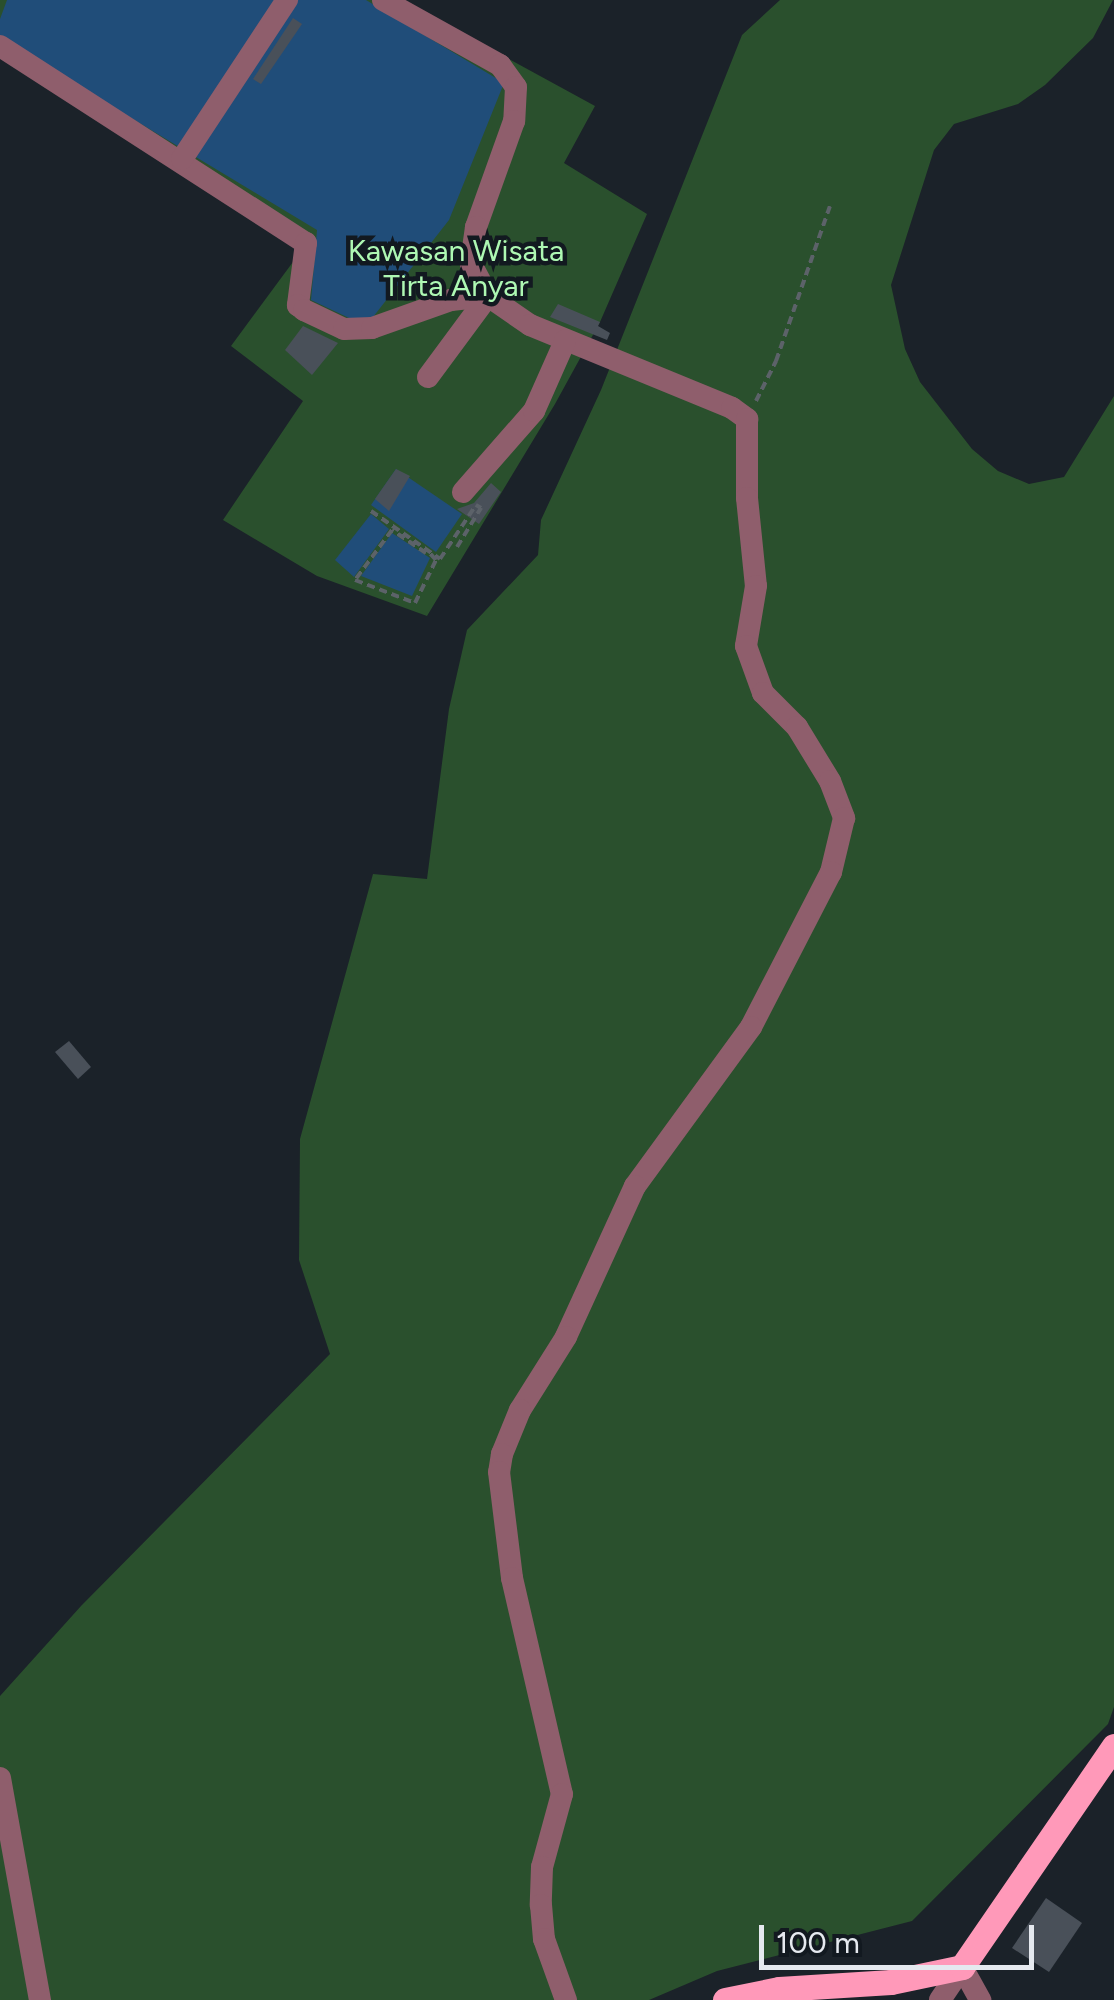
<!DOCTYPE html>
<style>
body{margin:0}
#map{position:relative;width:1114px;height:2000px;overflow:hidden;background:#1b2229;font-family:Figtree,sans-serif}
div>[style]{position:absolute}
.green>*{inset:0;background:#2a502d}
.water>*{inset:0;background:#204d79}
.building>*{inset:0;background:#495059}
.path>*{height:4px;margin-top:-2px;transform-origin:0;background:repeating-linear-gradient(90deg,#5c6269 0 8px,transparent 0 13px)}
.minor>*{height:22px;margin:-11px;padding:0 11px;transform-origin:11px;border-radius:11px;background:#8f5e6c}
.major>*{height:25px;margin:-12.5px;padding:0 12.5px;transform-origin:12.5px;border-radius:12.5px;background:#ff99b9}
span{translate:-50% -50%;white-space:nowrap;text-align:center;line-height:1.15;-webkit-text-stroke:9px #121920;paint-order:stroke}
.park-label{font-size:30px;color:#aef8b3}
.scale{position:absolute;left:759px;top:1925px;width:275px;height:45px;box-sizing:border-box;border:5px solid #e5e9ef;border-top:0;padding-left:12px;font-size:30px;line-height:35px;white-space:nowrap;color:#e5e9ef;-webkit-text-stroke:8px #121920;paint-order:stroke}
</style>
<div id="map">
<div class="green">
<i style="clip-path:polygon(0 0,401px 0,595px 106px,564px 163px,647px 214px,600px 322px,555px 404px,427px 616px,317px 576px,223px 520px,303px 401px,231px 346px,304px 247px,0 52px)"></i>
<i style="clip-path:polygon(780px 0,1113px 0,1093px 38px,1045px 85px,1018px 104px,954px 124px,934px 150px,891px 285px,905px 349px,920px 382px,972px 449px,998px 471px,1029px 484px,1064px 477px,1114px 396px,1114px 1707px,1108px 1724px,912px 1921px,717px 1971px,649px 2000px,0 2000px,0 1696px,81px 1606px,330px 1354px,299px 1260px,300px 1139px,373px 874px,427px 879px,449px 709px,467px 630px,538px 555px,541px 520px,601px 390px,742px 35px)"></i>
</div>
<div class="water">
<i style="clip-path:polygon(7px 0,366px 0,504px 83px,449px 220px,366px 326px,311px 300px,317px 230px,0 39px,0 19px)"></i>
<i style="clip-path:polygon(396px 469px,462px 514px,436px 552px,371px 505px)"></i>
<i style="clip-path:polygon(371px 514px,389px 529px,354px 577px,335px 560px)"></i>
<i style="clip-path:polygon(392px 533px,430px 558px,412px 596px,361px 576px)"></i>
</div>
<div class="building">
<i style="clip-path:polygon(293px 18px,302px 24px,261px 84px,253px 79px)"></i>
<i style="clip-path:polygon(558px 304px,600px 322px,598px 326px,610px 333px,607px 340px,550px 317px)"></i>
<i style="clip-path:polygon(303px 326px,338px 343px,312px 375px,285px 350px)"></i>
<i style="clip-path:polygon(396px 469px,410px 476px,389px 511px,375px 499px)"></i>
<i style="clip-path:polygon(491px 483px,501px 492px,479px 524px,457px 509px,474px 503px)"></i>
<i style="clip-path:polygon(69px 1041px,91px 1067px,78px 1079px,55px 1052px)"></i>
<i style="clip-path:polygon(1046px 1898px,1082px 1923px,1049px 1972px,1012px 1948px)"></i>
</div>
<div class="path">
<i style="left:756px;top:401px;width:45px;rotate:-63.4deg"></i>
<i style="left:776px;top:361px;width:164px;rotate:-70.8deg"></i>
<i style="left:371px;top:511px;width:84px;rotate:34.8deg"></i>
<i style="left:440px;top:559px;width:61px;rotate:-56.3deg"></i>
<i style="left:457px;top:547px;width:46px;rotate:-58.4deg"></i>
<i style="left:481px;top:508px;width:6px;rotate:-149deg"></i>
<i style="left:426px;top:553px;width:41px;rotate:-145.9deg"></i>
<i style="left:392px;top:530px;width:62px;rotate:126.5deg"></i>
<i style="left:355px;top:580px;width:64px;rotate:21deg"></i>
<i style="left:415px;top:603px;width:48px;rotate:-64deg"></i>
<i style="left:436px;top:560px;width:12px;rotate:-132deg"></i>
</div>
<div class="minor">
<i style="left:383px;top:0;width:134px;rotate:29.1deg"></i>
<i style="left:500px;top:65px;width:27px;rotate:54deg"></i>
<i style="left:516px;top:87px;width:34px;rotate:93deg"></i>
<i style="left:514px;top:121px;width:113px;rotate:109.7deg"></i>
<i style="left:476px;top:227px;width:37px;rotate:98deg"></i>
<i style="left:471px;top:264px;width:36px;rotate:62deg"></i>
<i style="left:488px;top:296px;width:51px;rotate:34.6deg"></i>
<i style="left:530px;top:325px;width:218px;rotate:22.3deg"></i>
<i style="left:732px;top:408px;width:19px;rotate:36deg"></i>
<i style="left:747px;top:419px;width:79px;rotate:90deg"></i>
<i style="left:747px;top:498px;width:88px;rotate:84.2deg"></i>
<i style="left:756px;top:586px;width:61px;rotate:99.5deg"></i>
<i style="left:746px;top:646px;width:50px;rotate:70.1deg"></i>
<i style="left:763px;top:693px;width:48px;rotate:45deg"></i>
<i style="left:797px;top:727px;width:63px;rotate:58.6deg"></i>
<i style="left:830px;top:781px;width:40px;rotate:69deg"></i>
<i style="left:844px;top:818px;width:56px;rotate:103.5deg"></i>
<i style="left:831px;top:872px;width:174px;rotate:117.3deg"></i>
<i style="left:751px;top:1027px;width:197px;rotate:126.1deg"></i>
<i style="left:635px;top:1186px;width:166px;rotate:114.6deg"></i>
<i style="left:566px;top:1337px;width:86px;rotate:122.2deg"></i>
<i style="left:520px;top:1410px;width:48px;rotate:112.2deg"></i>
<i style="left:502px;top:1454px;width:18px;rotate:99deg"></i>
<i style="left:499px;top:1472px;width:107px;rotate:83deg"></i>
<i style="left:512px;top:1578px;width:222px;rotate:77deg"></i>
<i style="left:562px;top:1794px;width:76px;rotate:105.3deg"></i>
<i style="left:542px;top:1867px;width:38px;rotate:92deg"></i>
<i style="left:541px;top:1905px;width:34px;rotate:85deg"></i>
<i style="left:544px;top:1939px;width:65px;rotate:70.2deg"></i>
<i style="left:0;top:46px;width:364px;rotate:32.8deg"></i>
<i style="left:306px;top:243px;width:63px;rotate:97.4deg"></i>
<i style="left:298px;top:305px;width:8px;rotate:40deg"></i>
<i style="left:304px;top:310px;width:44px;rotate:25.4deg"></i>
<i style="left:344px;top:329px;width:28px;rotate:-2deg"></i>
<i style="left:372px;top:328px;width:84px;rotate:-19.5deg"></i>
<i style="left:451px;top:300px;width:37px;rotate:-6deg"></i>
<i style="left:182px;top:159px;width:191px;rotate:-56.6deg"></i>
<i style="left:428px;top:377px;width:101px;rotate:-53.5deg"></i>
<i style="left:463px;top:492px;width:108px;rotate:-48.8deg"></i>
<i style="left:534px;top:411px;width:77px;rotate:-66.1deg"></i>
<i style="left:0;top:1778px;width:226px;rotate:79.8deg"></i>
<i style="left:940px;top:2000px;width:40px;rotate:-56deg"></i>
<i style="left:962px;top:1967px;width:38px;rotate:61deg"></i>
</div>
<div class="major">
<i style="left:725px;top:2000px;width:55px;rotate:-11.5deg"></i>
<i style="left:779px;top:1989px;width:112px;rotate:-3.6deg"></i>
<i style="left:891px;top:1982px;width:73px;rotate:-11.9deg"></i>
<i style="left:962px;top:1967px;width:268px;rotate:-55.5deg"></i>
</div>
<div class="park-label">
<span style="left:456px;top:268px">Kawasan Wisata<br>Tirta Anyar</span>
</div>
<div class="scale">100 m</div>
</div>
